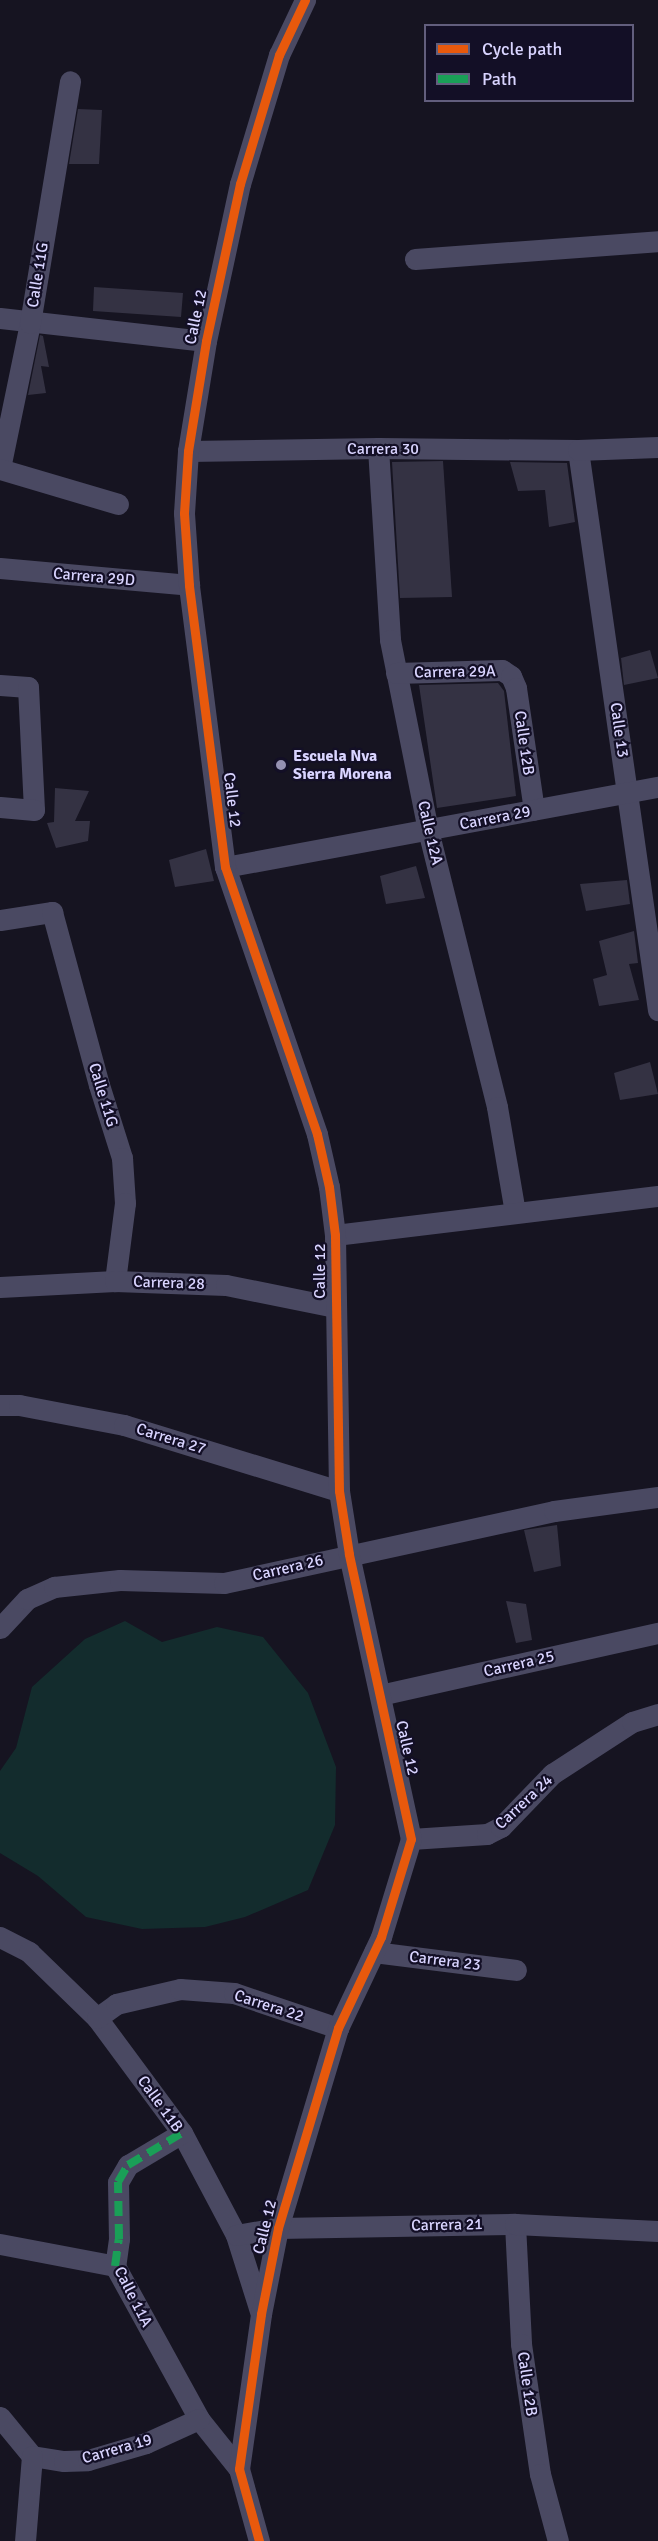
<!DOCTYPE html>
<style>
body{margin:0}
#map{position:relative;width:658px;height:2541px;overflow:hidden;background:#161421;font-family:Signika,sans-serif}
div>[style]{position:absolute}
.green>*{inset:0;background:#132c2d}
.building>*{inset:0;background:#343243}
.minor>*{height:21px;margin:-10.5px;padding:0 10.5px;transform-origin:10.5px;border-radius:10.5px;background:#4a4962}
.quiet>*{height:8px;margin-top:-4px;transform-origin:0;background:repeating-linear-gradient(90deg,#1a9f57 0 15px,transparent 0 23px)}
.cycleway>*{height:9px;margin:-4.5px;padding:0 4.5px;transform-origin:4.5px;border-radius:4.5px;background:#e8590c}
.dots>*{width:16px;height:16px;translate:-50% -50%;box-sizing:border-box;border:3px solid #130f26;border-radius:50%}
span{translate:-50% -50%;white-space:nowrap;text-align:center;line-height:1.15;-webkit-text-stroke:4.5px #130f26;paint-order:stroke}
.street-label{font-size:16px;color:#d9d4ff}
.poi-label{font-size:16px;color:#d9d4ff;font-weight:700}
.left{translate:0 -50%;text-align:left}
.legend{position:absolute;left:424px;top:24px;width:210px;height:78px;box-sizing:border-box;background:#130f26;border:2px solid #625e7d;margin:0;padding:8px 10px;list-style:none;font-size:18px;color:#d9d4ff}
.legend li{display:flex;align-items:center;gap:12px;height:30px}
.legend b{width:30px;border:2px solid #625e7d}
</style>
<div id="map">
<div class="green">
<i style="clip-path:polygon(125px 1621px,162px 1642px,217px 1627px,263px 1637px,308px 1693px,336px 1767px,335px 1825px,308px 1890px,245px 1917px,205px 1927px,142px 1929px,86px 1917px,38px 1876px,0 1853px,0 1771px,16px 1748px,32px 1687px,85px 1639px)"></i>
</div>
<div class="building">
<i style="clip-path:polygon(78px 109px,102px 110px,99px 164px,69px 164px)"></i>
<i style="clip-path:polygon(94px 287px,183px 293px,181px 317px,93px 311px)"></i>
<i style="clip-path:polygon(40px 335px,43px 336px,49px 367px,41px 366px,46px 393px,28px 395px)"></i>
<i style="clip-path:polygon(443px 461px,452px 597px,400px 598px,392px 462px)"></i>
<i style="clip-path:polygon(510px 462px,567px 463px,575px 522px,549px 527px,545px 490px,518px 491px)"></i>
<i style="clip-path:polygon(650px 650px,658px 678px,624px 685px,621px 658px)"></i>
<i style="clip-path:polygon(498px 683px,504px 691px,516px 796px,437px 808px,419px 685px)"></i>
<i style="clip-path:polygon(55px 788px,89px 791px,75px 821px,90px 821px,88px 841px,56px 848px,47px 823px,54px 822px)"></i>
<i style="clip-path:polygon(206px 849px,214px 881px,175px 887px,169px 860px)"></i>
<i style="clip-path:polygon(416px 866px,425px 898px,386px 904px,380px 876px)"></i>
<i style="clip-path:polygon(627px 880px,630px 904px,586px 911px,580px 884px)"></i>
<i style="clip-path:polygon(634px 931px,638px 963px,629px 964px,639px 1000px,599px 1006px,593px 979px,607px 975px,599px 941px)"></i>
<i style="clip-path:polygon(650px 1062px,658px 1094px,620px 1100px,614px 1073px)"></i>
<i style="clip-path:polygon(557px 1525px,561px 1566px,534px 1572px,524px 1530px)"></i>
<i style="clip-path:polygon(506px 1601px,526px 1604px,532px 1640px,516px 1643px)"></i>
</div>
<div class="minor">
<i style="left:415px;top:259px;width:244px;rotate:-4.2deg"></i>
<i style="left:0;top:318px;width:207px;rotate:6.4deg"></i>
<i style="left:378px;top:448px;width:192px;rotate:86.4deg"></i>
<i style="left:390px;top:640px;width:194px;rotate:78.7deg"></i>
<i style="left:428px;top:830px;width:285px;rotate:76deg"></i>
<i style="left:497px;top:1107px;width:107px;rotate:80.3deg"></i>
<i style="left:578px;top:450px;width:566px;rotate:81.87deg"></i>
<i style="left:188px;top:451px;width:190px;rotate:-0.9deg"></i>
<i style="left:378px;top:448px;width:200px;rotate:0.6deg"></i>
<i style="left:578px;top:450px;width:80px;rotate:-2.1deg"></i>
<i style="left:0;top:468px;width:148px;rotate:-78.3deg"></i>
<i style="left:30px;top:323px;width:245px;rotate:-80.6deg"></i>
<i style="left:0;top:469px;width:123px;rotate:16.5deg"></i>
<i style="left:0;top:568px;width:190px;rotate:5.1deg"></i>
<i style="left:396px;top:673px;width:106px;rotate:-1.6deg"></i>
<i style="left:502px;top:670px;width:11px;rotate:34deg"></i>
<i style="left:511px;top:676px;width:13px;rotate:67deg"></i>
<i style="left:516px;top:688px;width:123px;rotate:81.6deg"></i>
<i style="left:0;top:685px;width:28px;rotate:4deg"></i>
<i style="left:28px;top:687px;width:123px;rotate:87.2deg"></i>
<i style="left:34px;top:810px;width:34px;rotate:-175deg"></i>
<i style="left:225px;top:867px;width:440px;rotate:-10.5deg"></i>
<i style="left:0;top:920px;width:53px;rotate:-8.7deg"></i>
<i style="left:52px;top:912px;width:179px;rotate:74.8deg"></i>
<i style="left:99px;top:1085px;width:77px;rotate:72.5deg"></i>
<i style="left:122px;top:1158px;width:45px;rotate:86.2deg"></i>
<i style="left:125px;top:1203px;width:79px;rotate:97.3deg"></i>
<i style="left:335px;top:1235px;width:325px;rotate:-6.9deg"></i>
<i style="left:0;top:1287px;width:115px;rotate:-3deg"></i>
<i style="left:115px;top:1281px;width:111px;rotate:2.1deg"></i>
<i style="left:226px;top:1285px;width:111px;rotate:11.4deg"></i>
<i style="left:0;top:1405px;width:19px"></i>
<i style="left:19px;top:1405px;width:107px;rotate:10.8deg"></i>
<i style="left:124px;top:1425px;width:225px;rotate:17.1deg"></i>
<i style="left:0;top:1628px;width:40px;rotate:-47deg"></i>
<i style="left:27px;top:1599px;width:30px;rotate:-24deg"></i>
<i style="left:54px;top:1587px;width:66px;rotate:-6.1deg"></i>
<i style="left:120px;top:1580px;width:104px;rotate:1.7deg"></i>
<i style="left:224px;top:1583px;width:338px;rotate:-12.3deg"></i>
<i style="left:554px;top:1511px;width:105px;rotate:-7.7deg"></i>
<i style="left:380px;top:1695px;width:285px;rotate:-12.6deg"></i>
<i style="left:411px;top:1839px;width:76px;rotate:-3.8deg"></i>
<i style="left:487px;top:1834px;width:16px;rotate:-27deg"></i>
<i style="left:501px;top:1827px;width:74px;rotate:-46.1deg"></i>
<i style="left:552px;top:1774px;width:95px;rotate:-33deg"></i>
<i style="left:632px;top:1722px;width:27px;rotate:-17deg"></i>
<i style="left:0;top:1937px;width:33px;rotate:27deg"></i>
<i style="left:29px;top:1952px;width:95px;rotate:44.1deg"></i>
<i style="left:97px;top:2018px;width:143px;rotate:53.5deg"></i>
<i style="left:182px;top:2133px;width:115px;rotate:62.1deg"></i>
<i style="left:236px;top:2235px;width:80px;rotate:72.5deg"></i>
<i style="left:374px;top:1952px;width:143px;rotate:7.2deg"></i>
<i style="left:97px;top:2018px;width:24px;rotate:-36deg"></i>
<i style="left:116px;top:2004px;width:66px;rotate:-13.2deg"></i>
<i style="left:180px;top:1989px;width:54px;rotate:4.2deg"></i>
<i style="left:234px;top:1993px;width:110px;rotate:18.6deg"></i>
<i style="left:182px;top:2133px;width:63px;rotate:149.3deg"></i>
<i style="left:128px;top:2165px;width:20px;rotate:120deg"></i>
<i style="left:118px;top:2182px;width:57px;rotate:89deg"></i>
<i style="left:119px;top:2239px;width:27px;rotate:98deg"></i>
<i style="left:115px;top:2266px;width:175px;rotate:61.2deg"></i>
<i style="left:199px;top:2419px;width:64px;rotate:51.3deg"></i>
<i style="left:515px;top:2224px;width:120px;rotate:87.1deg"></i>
<i style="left:521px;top:2344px;width:131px;rotate:81.7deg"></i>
<i style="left:540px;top:2474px;width:69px;rotate:75deg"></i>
<i style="left:236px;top:2235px;width:43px;rotate:-9.5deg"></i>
<i style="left:278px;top:2228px;width:237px;rotate:-1deg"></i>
<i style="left:515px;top:2224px;width:143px;rotate:2.8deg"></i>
<i style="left:0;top:2244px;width:117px;rotate:10.8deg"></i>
<i style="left:0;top:2417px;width:50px;rotate:50.6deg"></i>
<i style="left:32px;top:2456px;width:32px;rotate:9deg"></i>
<i style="left:64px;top:2461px;width:24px;rotate:-2deg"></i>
<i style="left:88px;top:2460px;width:60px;rotate:-16.3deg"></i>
<i style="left:146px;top:2443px;width:58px;rotate:-24.4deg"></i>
<i style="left:25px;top:2541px;width:85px;rotate:-85.3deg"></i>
<i style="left:259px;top:2541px;width:75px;rotate:-105.5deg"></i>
<i style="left:239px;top:2469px;width:157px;rotate:-81.9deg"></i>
<i style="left:261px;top:2314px;width:88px;rotate:-78.8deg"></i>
<i style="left:278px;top:2228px;width:209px;rotate:-73.3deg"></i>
<i style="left:338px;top:2028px;width:101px;rotate:-64.7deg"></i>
<i style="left:381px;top:1937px;width:102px;rotate:-73deg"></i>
<i style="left:411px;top:1839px;width:292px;rotate:-102.3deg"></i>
<i style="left:349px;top:1554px;width:64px;rotate:-99deg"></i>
<i style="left:339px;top:1491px;width:256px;rotate:-90.9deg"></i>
<i style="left:335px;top:1235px;width:48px;rotate:-97.1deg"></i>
<i style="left:329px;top:1187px;width:54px;rotate:-102.8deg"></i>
<i style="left:317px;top:1134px;width:282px;rotate:-109deg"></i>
<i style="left:225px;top:867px;width:284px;rotate:-97.3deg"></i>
<i style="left:189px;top:585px;width:72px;rotate:-94deg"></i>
<i style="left:184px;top:513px;width:62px;rotate:-86.3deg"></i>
<i style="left:188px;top:451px;width:111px;rotate:-80.7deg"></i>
<i style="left:206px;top:341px;width:161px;rotate:-77.8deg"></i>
<i style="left:240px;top:184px;width:135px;rotate:-73.2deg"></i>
<i style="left:279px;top:55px;width:61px;rotate:-64.7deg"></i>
</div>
<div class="quiet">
<i style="left:115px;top:2266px;width:27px;rotate:-82deg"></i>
<i style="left:119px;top:2239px;width:57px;rotate:-91deg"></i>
<i style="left:118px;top:2182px;width:20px;rotate:-60deg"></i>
<i style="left:128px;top:2165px;width:63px;rotate:-30.7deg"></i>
</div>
<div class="cycleway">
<i style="left:259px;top:2541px;width:75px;rotate:-105.5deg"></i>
<i style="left:239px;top:2469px;width:157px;rotate:-81.9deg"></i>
<i style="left:261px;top:2314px;width:88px;rotate:-78.8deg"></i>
<i style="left:278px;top:2228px;width:209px;rotate:-73.3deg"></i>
<i style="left:338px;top:2028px;width:101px;rotate:-64.7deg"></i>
<i style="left:381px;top:1937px;width:102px;rotate:-73deg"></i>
<i style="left:411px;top:1839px;width:292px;rotate:-102.3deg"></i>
<i style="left:349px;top:1554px;width:64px;rotate:-99deg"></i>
<i style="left:339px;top:1491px;width:256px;rotate:-90.9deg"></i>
<i style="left:335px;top:1235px;width:48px;rotate:-97.1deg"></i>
<i style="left:329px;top:1187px;width:54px;rotate:-102.8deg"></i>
<i style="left:317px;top:1134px;width:282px;rotate:-109deg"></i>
<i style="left:225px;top:867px;width:284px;rotate:-97.3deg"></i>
<i style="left:189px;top:585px;width:72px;rotate:-94deg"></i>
<i style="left:184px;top:513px;width:62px;rotate:-86.3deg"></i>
<i style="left:188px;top:451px;width:111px;rotate:-80.7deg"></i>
<i style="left:206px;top:341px;width:161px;rotate:-77.8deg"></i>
<i style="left:240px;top:184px;width:135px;rotate:-73.2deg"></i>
<i style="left:279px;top:55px;width:61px;rotate:-64.7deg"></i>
</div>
<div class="dots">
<i style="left:281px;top:765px;background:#9591b1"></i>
</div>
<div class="street-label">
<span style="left:38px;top:275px;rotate:-81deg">Calle 11G</span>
<span style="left:196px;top:317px;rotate:-78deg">Calle 12</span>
<span style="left:383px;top:449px">Carrera 30</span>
<span style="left:94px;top:577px;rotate:5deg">Carrera 29D</span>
<span style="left:455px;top:672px;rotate:-1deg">Carrera 29A</span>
<span style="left:619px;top:730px;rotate:82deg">Calle 13</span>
<span style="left:524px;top:743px;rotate:82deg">Calle 12B</span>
<span style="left:232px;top:800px;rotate:83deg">Calle 12</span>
<span style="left:495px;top:818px;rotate:-11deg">Carrera 29</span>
<span style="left:430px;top:833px;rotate:77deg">Calle 12A</span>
<span style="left:103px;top:1095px;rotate:73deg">Calle 11G</span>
<span style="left:320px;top:1271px;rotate:-90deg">Calle 12</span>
<span style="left:169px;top:1283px;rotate:2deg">Carrera 28</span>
<span style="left:171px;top:1439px;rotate:17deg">Carrera 27</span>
<span style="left:288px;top:1568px;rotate:-13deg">Carrera 26</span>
<span style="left:519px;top:1664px;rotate:-13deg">Carrera 25</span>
<span style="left:407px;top:1748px;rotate:77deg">Calle 12</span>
<span style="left:524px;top:1802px;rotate:-43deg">Carrera 24</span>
<span style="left:445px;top:1961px;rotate:7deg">Carrera 23</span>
<span style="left:269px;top:2006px;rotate:18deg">Carrera 22</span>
<span style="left:160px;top:2104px;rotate:54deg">Calle 11B</span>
<span style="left:447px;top:2225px;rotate:-1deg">Carrera 21</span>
<span style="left:265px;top:2227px;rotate:-76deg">Calle 12</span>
<span style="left:133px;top:2297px;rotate:63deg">Calle 11A</span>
<span style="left:527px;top:2384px;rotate:82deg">Calle 12B</span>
<span style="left:117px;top:2449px;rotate:-16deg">Carrera 19</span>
</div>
<div class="poi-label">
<span class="left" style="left:293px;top:765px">Escuela Nva<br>Sierra Morena</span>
</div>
<ul class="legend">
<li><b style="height:8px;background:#e8590c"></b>Cycle path</li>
<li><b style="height:8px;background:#1a9f57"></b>Path</li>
</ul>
</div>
